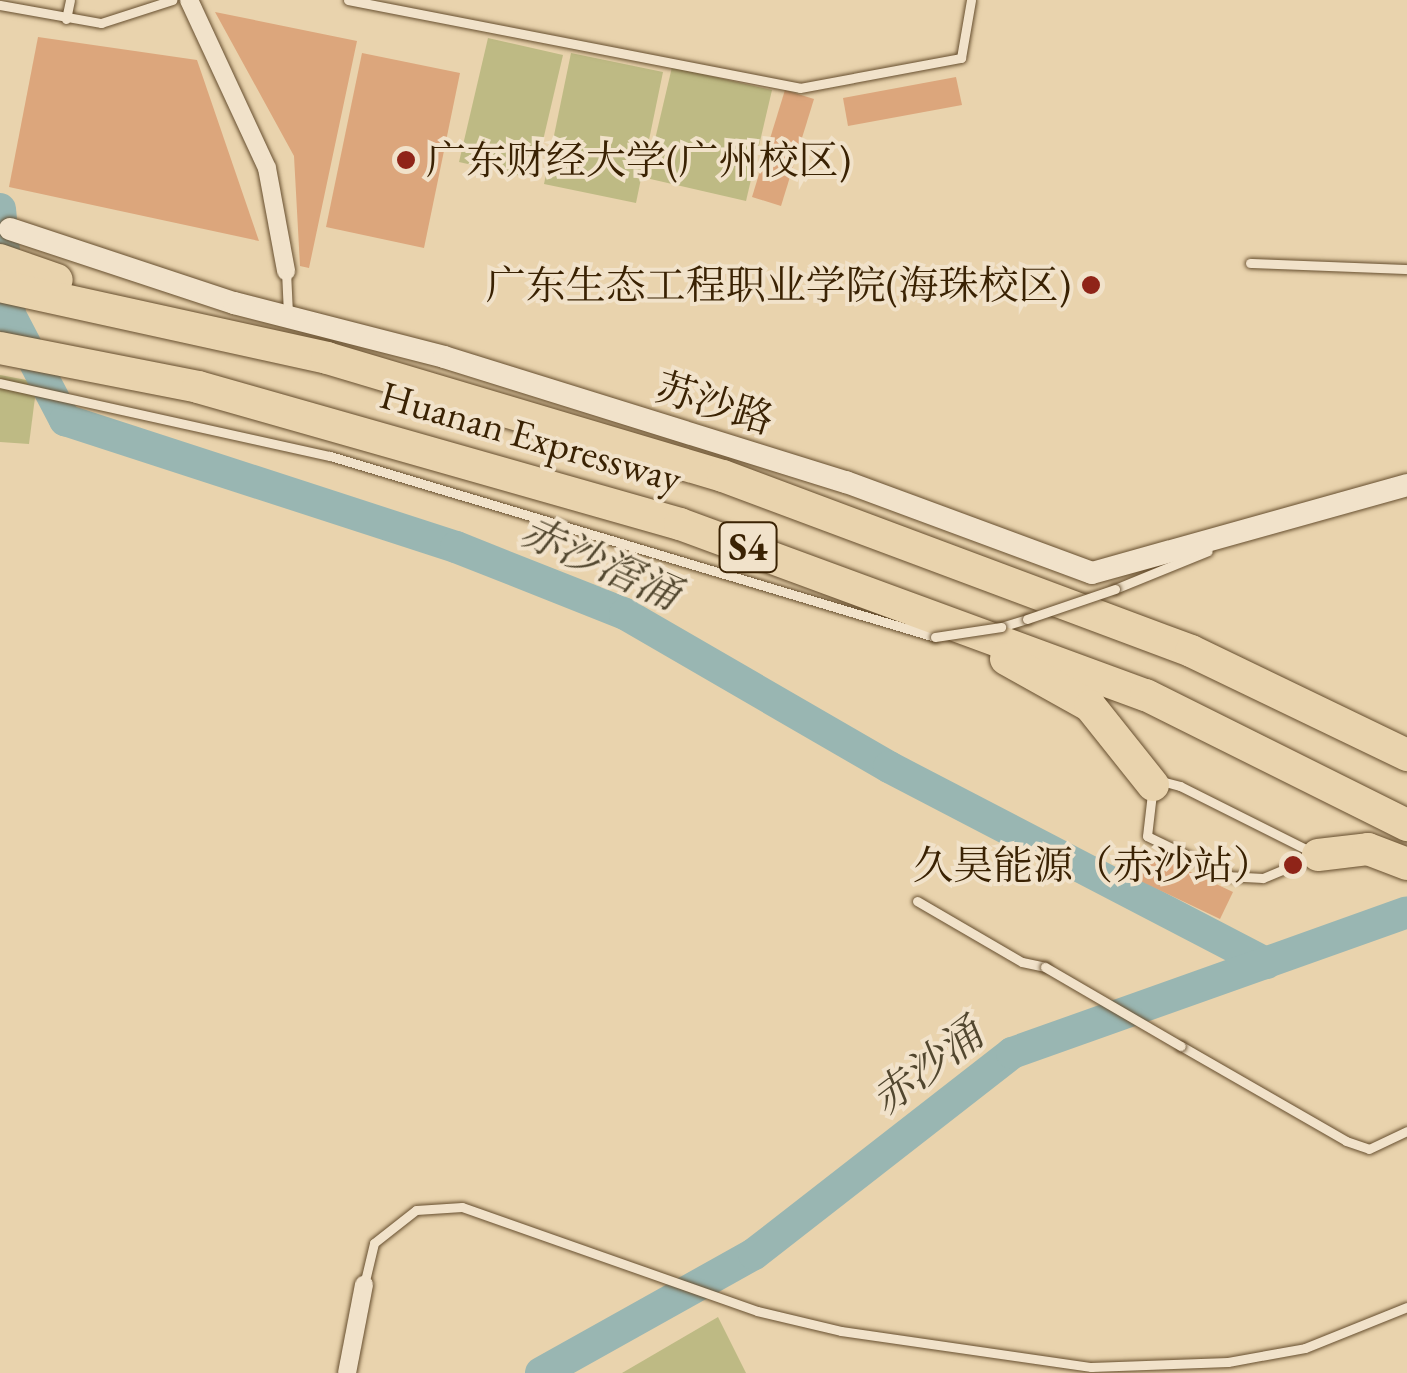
<!DOCTYPE html>
<meta charset="utf-8">
<style>
body{margin:0}
#map{position:relative;width:1407px;height:1373px;overflow:hidden;background:#e9d3ad;font-family:"EB Garamond","Noto Serif SC",serif}
div>[style]{position:absolute}
.green>*{inset:0;background:#beba84}
.river>*{height:32px;margin:-16px;padding:0 16px;transform-origin:16px;border-radius:16px;background:#99b6b2}
.building>*{inset:0;background:#dca67c}
.roads{filter:drop-shadow(0 0 2px #664e2e) drop-shadow(0 0 2px #664e2e)}
.service>*{height:9px;margin:-4.5px;padding:0 4.5px;transform-origin:4.5px;border-radius:4.5px;background:#f1e2ca}
.minor>*{height:18px;margin:-9px;padding:0 9px;transform-origin:9px;border-radius:9px;background:#f1e2ca}
.tertiary>*{height:22px;margin:-11px;padding:0 11px;transform-origin:11px;border-radius:11px;background:#f1e2ca}
.motorway>*{height:32px;margin:-16px;padding:0 16px;transform-origin:16px;border-radius:16px;background:#e9d3ad}
.bridges{filter:drop-shadow(0 0 2px #664e2e) drop-shadow(0 0 2px #664e2e)}
.service-bridge>*{height:9px;margin:-4.5px;padding:0 4.5px;transform-origin:4.5px;border-radius:4.5px;background:#f1e2ca}
.dots>*{width:28px;height:28px;translate:-50% -50%;box-sizing:border-box;border:5px solid #f1e2ca;border-radius:50%}
span{translate:-50% -50%;white-space:nowrap;text-align:center;line-height:1.15;-webkit-text-stroke:8px #f1e2ca;paint-order:stroke}
.shield-label span{padding:2px 8px;background:#f1e2ca;border:2px solid;border-radius:8px;-webkit-text-stroke-width:0}
.shield-label{font-size:38px;color:#3a2203;font-weight:700}
.poi-label{font-size:40px;color:#3a2203}
.left{translate:0 -50%;text-align:left}
.right{translate:-100% -50%;text-align:right}
.street-label{font-size:40px;color:#3a2203}
.water-label{font-size:42px;color:#52472f;font-style:italic}
</style>
<div id="map">
<div class="green">
<i style="clip-path:polygon(488px 38px,563px 55px,534px 179px,459px 162px)"></i>
<i style="clip-path:polygon(571px 53px,663px 72px,636px 203px,544px 184px)"></i>
<i style="clip-path:polygon(672px 67px,772px 90px,746px 201px,646px 178px)"></i>
<i style="clip-path:polygon(0 375px,37px 382px,29px 444px,0 442px)"></i>
<i style="clip-path:polygon(718px 1317px,746px 1373px,622px 1373px)"></i>
</div>
<div class="river">
<i style="left:0;top:209px;width:106px;rotate:84.6deg"></i>
<i style="left:10px;top:315px;width:119px;rotate:62.4deg"></i>
<i style="left:65px;top:420px;width:411px;rotate:18deg"></i>
<i style="left:456px;top:547px;width:182px;rotate:21.6deg"></i>
<i style="left:625px;top:614px;width:305px;rotate:30.1deg"></i>
<i style="left:889px;top:767px;width:425px;rotate:27.5deg"></i>
<i style="left:541px;top:1373px;width:244px;rotate:-29.2deg"></i>
<i style="left:754px;top:1254px;width:327px;rotate:-37.9deg"></i>
<i style="left:1012px;top:1053px;width:419px;rotate:-19.6deg"></i>
</div>
<div class="building">
<i style="clip-path:polygon(215px 12px,357px 41px,309px 268px,300px 266px,294px 156px)"></i>
<i style="clip-path:polygon(38px 37px,197px 60px,259px 241px,9px 187px)"></i>
<i style="clip-path:polygon(362px 53px,460px 73px,424px 248px,326px 227px)"></i>
<i style="clip-path:polygon(956px 77px,962px 105px,848px 126px,843px 98px)"></i>
<i style="clip-path:polygon(785px 90px,814px 99px,781px 206px,752px 197px)"></i>
<i style="clip-path:polygon(1138px 847px,1233px 892px,1220px 919px,1126px 874px)"></i>
</div>
<div class="roads">
<div class="service">
<i style="left:348px;top:0;width:460px;rotate:11deg"></i>
<i style="left:800px;top:88px;width:164px;rotate:-10.6deg"></i>
<i style="left:961px;top:58px;width:59px;rotate:-80.2deg"></i>
<i style="left:0;top:5px;width:103px;rotate:10.1deg"></i>
<i style="left:101px;top:23px;width:75px;rotate:-17.9deg"></i>
<i style="left:66px;top:19px;width:19px;rotate:-78deg"></i>
<i style="left:1250px;top:263px;width:157px;rotate:2.2deg"></i>
<i style="left:286px;top:271px;width:43px;rotate:87.3deg"></i>
<i style="left:0;top:383px;width:338px;rotate:12.5deg"></i>
<i style="left:330px;top:456px;width:631px;rotate:16.66deg"></i>
<i style="left:1115px;top:589px;width:100px;rotate:-22.2deg"></i>
<i style="left:1001px;top:627px;width:27px;rotate:-17deg"></i>
<i style="left:1165px;top:782px;width:16px;rotate:15deg"></i>
<i style="left:1180px;top:786px;width:154px;rotate:26.6deg"></i>
<i style="left:1318px;top:855px;width:60px;rotate:157.3deg"></i>
<i style="left:1263px;top:878px;width:33px;rotate:-177deg"></i>
<i style="left:1230px;top:876px;width:92px;rotate:-154.3deg"></i>
<i style="left:1147px;top:836px;width:51px;rotate:-83.3deg"></i>
<i style="left:1153px;top:785px;width:12px;rotate:-14deg"></i>
<i style="left:917px;top:901px;width:121px;rotate:30.2deg"></i>
<i style="left:1022px;top:962px;width:24px;rotate:12deg"></i>
<i style="left:1181px;top:1046px;width:190px;rotate:29.9deg"></i>
<i style="left:1346px;top:1141px;width:24px;rotate:19deg"></i>
<i style="left:1369px;top:1149px;width:42px;rotate:-25.3deg"></i>
<i style="left:364px;top:1285px;width:43px;rotate:-76.6deg"></i>
<i style="left:374px;top:1243px;width:53px;rotate:-38.2deg"></i>
<i style="left:416px;top:1210px;width:46px;rotate:-3.7deg"></i>
<i style="left:462px;top:1207px;width:313px;rotate:19.4deg"></i>
<i style="left:757px;top:1311px;width:86px;rotate:13.4deg"></i>
<i style="left:841px;top:1331px;width:253px;rotate:8.2deg"></i>
<i style="left:1091px;top:1367px;width:137px;rotate:-2.1deg"></i>
<i style="left:1228px;top:1362px;width:78px;rotate:-10.3deg"></i>
<i style="left:1305px;top:1348px;width:110px;rotate:-21.9deg"></i>
</div>
<div class="minor">
<i style="left:189px;top:0;width:185px;rotate:65.1deg"></i>
<i style="left:267px;top:168px;width:105px;rotate:79.5deg"></i>
<i style="left:347px;top:1373px;width:90px;rotate:-79.1deg"></i>
</div>
<div class="tertiary">
<i style="left:10px;top:229px;width:236px;rotate:18.3deg"></i>
<i style="left:234px;top:303px;width:217px;rotate:14.4deg"></i>
<i style="left:444px;top:357px;width:421px;rotate:17.3deg"></i>
<i style="left:846px;top:482px;width:262px;rotate:20.3deg"></i>
<i style="left:1092px;top:573px;width:327px;rotate:-15.6deg"></i>
</div>
<div class="motorway">
<i style="left:0;top:260px;width:60px;rotate:19.3deg"></i>
<i style="left:0;top:286px;width:335px;rotate:12.4deg"></i>
<i style="left:327px;top:358px;width:413px;rotate:16.6deg"></i>
<i style="left:723px;top:476px;width:500px;rotate:20.5deg"></i>
<i style="left:1191px;top:651px;width:240px;rotate:25.7deg"></i>
<i style="left:0;top:348px;width:202px;rotate:11.1deg"></i>
<i style="left:198px;top:387px;width:501px;rotate:15.87deg"></i>
<i style="left:680px;top:524px;width:496px;rotate:20.2deg"></i>
<i style="left:1146px;top:695px;width:292px;rotate:26.5deg"></i>
<i style="left:1006px;top:659px;width:96px;rotate:29.2deg"></i>
<i style="left:1090px;top:706px;width:101px;rotate:51.4deg"></i>
<i style="left:1318px;top:855px;width:50px;rotate:-6.8deg"></i>
<i style="left:1368px;top:849px;width:42px;rotate:21deg"></i>
</div>
</div>
<div class="bridges">
<div class="service-bridge">
<i style="left:1027px;top:619px;width:93px;rotate:-18.8deg"></i>
<i style="left:935px;top:637px;width:67px;rotate:-8.6deg"></i>
<i style="left:1045px;top:967px;width:157px;rotate:30.2deg"></i>
</div>
</div>
<div class="dots">
<i style="left:406px;top:160px;background:#8f2418"></i>
<i style="left:1091px;top:285px;background:#8f2418"></i>
<i style="left:1293px;top:865px;background:#8f2418"></i>
</div>
<div class="shield-label">
<span style="left:748px;top:547px">S4</span>
</div>
<div class="poi-label">
<span class="left" style="left:426px;top:160px">广东财经大学(广州校区)</span>
<span class="right" style="left:1071px;top:285px">广东生态工程职业学院(海珠校区)</span>
<span class="right" style="left:1273px;top:865px">久昊能源（赤沙站）</span>
</div>
<div class="street-label">
<span style="left:715px;top:403px;rotate:17deg">苏沙路</span>
<span style="left:531px;top:436px;rotate:16deg">Huanan Expressway</span>
</div>
<div class="water-label">
<span style="left:600px;top:563px;rotate:24deg">赤沙滘涌</span>
<span style="left:927px;top:1067px;rotate:-37deg">赤沙涌</span>
</div>
</div>
